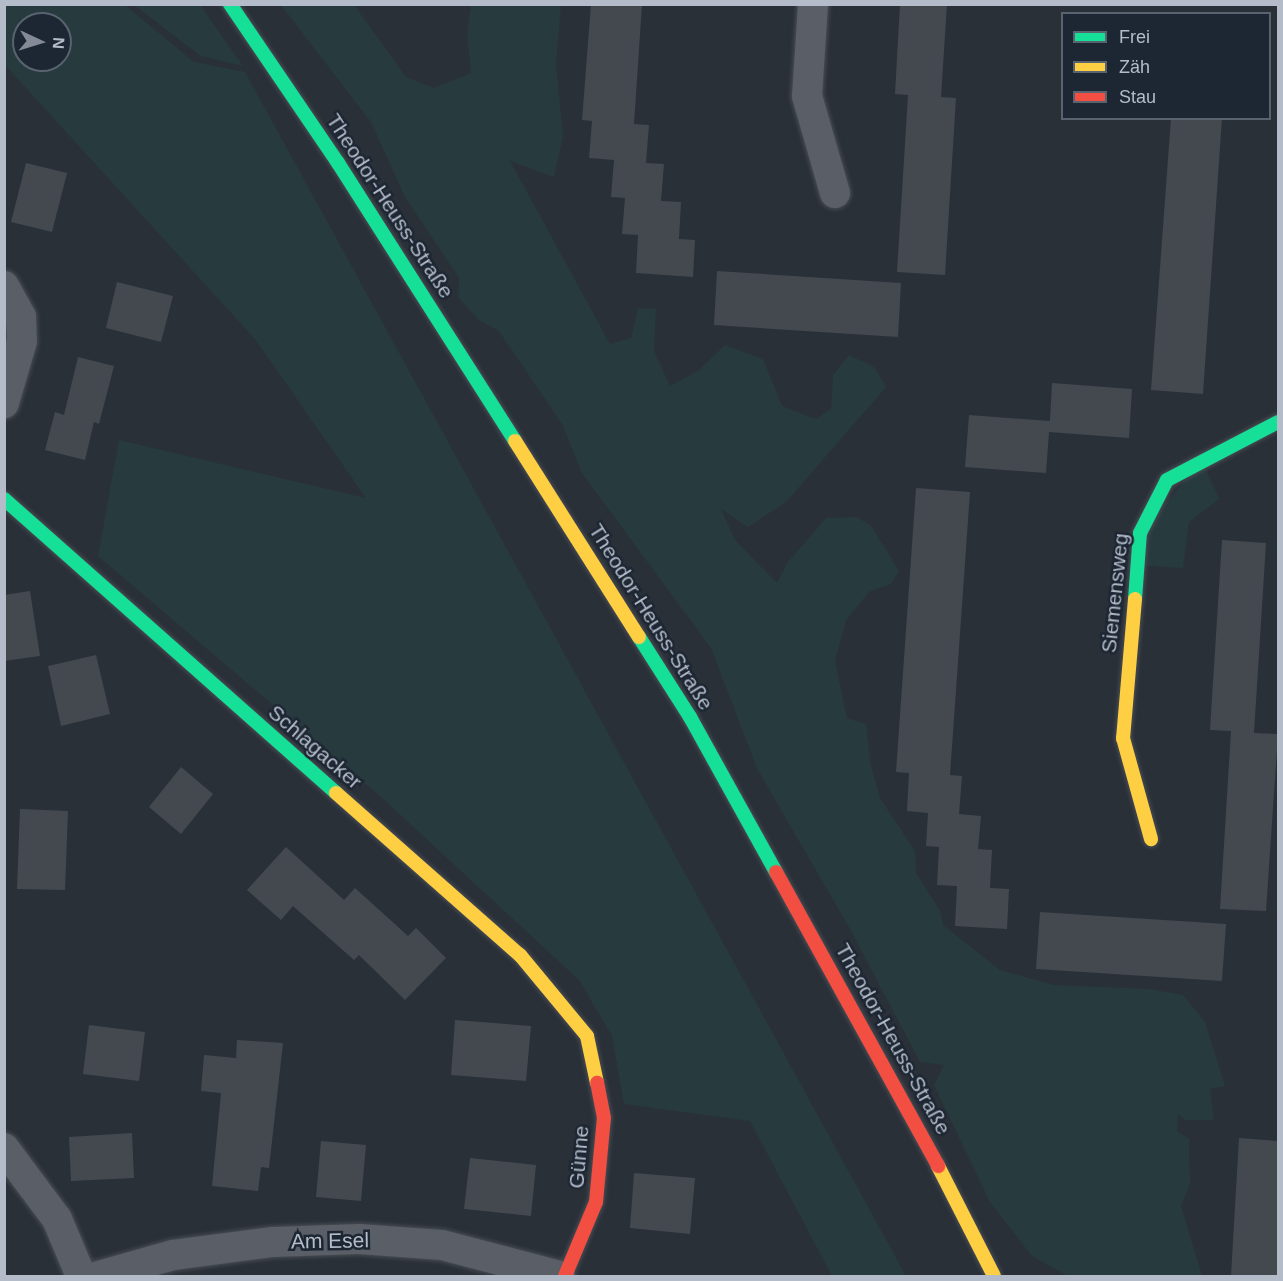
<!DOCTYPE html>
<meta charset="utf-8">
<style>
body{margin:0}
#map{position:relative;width:1283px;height:1281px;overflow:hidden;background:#2a3038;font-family:Helvetica,sans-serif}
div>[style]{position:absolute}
.green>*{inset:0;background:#273a3e}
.building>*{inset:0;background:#444950}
.roads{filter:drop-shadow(0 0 2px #484c53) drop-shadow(0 0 2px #484c53)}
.street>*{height:30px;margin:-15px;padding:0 15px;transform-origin:15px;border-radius:15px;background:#5a5e66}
.fast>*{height:14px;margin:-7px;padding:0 7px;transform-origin:7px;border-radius:7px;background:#16e098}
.slow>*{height:14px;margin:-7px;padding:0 7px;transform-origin:7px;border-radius:7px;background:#ffcf43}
.jam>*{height:14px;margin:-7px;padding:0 7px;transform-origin:7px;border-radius:7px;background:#f24e42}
span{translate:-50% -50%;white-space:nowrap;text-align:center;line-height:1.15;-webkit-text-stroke:5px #1d2633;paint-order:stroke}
.street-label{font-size:21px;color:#b4bcc9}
.frame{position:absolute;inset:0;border:6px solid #b4bcc9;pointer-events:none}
.legend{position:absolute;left:1061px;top:12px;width:210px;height:108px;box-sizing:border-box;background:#1d2633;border:2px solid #59626f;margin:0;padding:8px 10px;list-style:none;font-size:18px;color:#b4bcc9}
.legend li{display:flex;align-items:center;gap:12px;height:30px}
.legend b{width:30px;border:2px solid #59626f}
.north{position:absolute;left:12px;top:12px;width:60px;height:60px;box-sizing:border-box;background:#1d2633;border:2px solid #59626f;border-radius:50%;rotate:94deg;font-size:16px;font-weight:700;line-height:24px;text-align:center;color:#b4bcc9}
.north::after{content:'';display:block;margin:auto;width:21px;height:27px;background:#848b96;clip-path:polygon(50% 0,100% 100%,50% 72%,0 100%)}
</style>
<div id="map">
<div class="green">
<i style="clip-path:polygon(evenodd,125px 5px,194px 62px,245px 72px,906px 1276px,832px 1276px,750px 1121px,624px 1104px,612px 1036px,579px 980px,380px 796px,98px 556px,119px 440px,366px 498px,255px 339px,5px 65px,5px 5px,125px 5px,24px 24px,60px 24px,60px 60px,24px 60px,24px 24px)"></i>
<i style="clip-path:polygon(134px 5px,200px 5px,243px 66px,201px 56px)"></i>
<i style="clip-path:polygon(281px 5px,354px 5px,406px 77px,434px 88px,471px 73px,467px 34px,471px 5px,561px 5px,556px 64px,563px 137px,554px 177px,510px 161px,610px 344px,631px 338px,638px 308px,656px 309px,654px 351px,670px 386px,698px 371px,725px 345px,763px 359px,782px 406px,816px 419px,831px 409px,833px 375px,849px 355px,874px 367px,886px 387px,787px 501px,748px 527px,721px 509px,735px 540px,777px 583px,788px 562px,826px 518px,857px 517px,871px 526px,899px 571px,891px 584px,870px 591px,846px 620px,835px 661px,847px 718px,866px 724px,871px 766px,880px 798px,915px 851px,916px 873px,940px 911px,943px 925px,1000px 970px,1053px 985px,1149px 989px,1183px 995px,1205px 1022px,1225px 1086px,1210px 1089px,1214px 1120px,1185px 1120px,1178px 1114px,1177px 1131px,1189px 1139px,1190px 1184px,1181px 1206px,1202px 1276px,1068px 1276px,1032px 1256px,990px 1202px,934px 1085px,944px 1065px,920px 1062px,850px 929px,757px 768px,711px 648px,582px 473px,562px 424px,499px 331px,479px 320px,458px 297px,459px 278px,405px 197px,371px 122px)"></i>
<i style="clip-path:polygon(1202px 461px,1219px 499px,1189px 522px,1183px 568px,1135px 565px,1140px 533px)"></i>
</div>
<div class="building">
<i style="clip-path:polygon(591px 4px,642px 4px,634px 124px,649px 125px,646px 163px,664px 164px,661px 201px,681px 202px,679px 239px,695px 240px,693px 277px,636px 273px,638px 235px,622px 234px,625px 198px,611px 197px,614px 160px,589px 158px,592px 121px,582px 120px)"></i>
<i style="clip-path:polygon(900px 4px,947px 4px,941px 97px,956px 98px,945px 275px,897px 272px,908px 95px,895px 94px)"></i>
<i style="clip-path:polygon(1171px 118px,1222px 118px,1203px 394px,1151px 390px)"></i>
<i style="clip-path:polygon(26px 163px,67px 173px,52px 232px,11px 222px)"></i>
<i style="clip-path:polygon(717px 271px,901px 283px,898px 337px,714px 325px)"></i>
<i style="clip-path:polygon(117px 282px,173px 296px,161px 342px,106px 328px)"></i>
<i style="clip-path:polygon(78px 357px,114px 366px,99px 424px,94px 422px,85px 460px,45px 450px,55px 412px,64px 415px)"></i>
<i style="clip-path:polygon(1052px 383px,1132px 389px,1129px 438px,1049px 432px,1046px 473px,965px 467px,969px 415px,1050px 421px)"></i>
<i style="clip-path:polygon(916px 488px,970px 492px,950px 775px,962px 776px,959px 814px,981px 816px,978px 849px,992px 850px,990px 888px,1009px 889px,1007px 929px,955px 926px,957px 886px,937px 885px,939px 847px,926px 846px,928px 813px,907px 811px,909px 773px,896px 772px)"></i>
<i style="clip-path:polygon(1222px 540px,1266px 543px,1254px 733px,1278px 734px,1266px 911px,1220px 909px,1231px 731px,1210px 730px)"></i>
<i style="clip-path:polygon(30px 591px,40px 656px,4px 661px,4px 595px)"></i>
<i style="clip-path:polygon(96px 655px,110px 714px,61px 726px,48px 666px)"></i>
<i style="clip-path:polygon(181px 767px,213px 794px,181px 834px,149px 807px)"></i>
<i style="clip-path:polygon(20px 809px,68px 811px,65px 890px,17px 889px)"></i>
<i style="clip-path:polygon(286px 847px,344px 900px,355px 888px,408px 936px,416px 928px,446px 958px,405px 1000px,359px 955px,354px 960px,293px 906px,281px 920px,247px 890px)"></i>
<i style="clip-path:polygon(1040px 912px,1226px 924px,1222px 981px,1036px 969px)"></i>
<i style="clip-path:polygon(455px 1020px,531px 1026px,526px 1081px,451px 1075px)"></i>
<i style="clip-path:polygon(89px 1025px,145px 1032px,139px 1081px,83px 1074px)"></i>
<i style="clip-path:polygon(237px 1040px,283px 1043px,269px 1168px,261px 1167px,258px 1191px,212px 1186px,221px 1093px,201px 1091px,204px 1055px,236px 1058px)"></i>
<i style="clip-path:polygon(132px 1133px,134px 1178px,71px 1181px,69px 1137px)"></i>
<i style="clip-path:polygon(1239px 1138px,1278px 1141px,1277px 1276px,1231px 1276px)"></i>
<i style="clip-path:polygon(321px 1141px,366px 1145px,361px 1201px,316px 1197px)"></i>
<i style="clip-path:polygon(470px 1158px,536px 1165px,531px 1216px,464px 1209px)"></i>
<i style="clip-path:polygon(634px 1173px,695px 1178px,690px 1234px,630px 1228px)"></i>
</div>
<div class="roads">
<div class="street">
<i style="left:813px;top:4px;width:92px;rotate:93.7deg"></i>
<i style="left:807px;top:96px;width:101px;rotate:73.9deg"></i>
<i style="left:4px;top:286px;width:35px;rotate:61deg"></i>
<i style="left:21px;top:317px;width:24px;rotate:88deg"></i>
<i style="left:22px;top:341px;width:65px;rotate:106.2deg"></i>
<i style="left:4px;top:1148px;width:89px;rotate:53.3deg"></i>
<i style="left:57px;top:1219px;width:62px;rotate:67.2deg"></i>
<i style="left:99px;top:1276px;width:77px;rotate:-15.8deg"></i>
<i style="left:173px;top:1255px;width:101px;rotate:-7.4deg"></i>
<i style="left:273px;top:1242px;width:86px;rotate:-2deg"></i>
<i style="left:359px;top:1239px;width:83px;rotate:4.1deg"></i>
<i style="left:442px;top:1245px;width:122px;rotate:14.7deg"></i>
</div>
<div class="fast">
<i style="left:230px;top:4px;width:192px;rotate:55.8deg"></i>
<i style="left:338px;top:163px;width:330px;rotate:57.5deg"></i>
<i style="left:4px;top:499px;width:443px;rotate:41.5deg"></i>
<i style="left:1135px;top:599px;width:66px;rotate:-85.7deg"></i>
<i style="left:1140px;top:533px;width:59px;rotate:-63deg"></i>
<i style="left:1167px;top:480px;width:125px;rotate:-27.6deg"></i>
<i style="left:639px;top:637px;width:95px;rotate:57.5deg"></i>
<i style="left:690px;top:717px;width:177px;rotate:61deg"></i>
</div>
<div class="slow">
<i style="left:515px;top:441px;width:232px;rotate:57.7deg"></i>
<i style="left:1135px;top:599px;width:140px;rotate:94.9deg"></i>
<i style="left:1123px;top:738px;width:105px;rotate:74.5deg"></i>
<i style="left:336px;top:793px;width:245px;rotate:41.4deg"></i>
<i style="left:520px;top:955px;width:105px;rotate:50.4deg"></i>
<i style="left:587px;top:1036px;width:48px;rotate:78deg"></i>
<i style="left:938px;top:1166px;width:123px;rotate:63deg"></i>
</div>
<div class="jam">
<i style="left:776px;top:872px;width:336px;rotate:61.1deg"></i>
<i style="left:565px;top:1276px;width:80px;rotate:-67.3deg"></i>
<i style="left:596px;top:1202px;width:84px;rotate:-84.6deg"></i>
<i style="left:604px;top:1118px;width:36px;rotate:-101deg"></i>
</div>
</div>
<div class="street-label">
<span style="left:390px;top:206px;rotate:57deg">Theodor-Heuss-Straße</span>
<span style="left:1115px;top:593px;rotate:-84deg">Siemensweg</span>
<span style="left:651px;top:617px;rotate:58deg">Theodor-Heuss-Straße</span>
<span style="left:315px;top:747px;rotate:41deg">Schlagacker</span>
<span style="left:893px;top:1039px;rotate:61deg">Theodor-Heuss-Straße</span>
<span style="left:579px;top:1157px;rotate:-85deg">Günne</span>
<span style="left:330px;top:1241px;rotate:-1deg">Am Esel</span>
</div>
<div class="frame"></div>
<ul class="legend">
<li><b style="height:8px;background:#16e098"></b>Frei</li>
<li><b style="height:8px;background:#ffcf43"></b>Zäh</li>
<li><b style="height:8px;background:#f24e42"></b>Stau</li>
</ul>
<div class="north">N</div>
</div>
